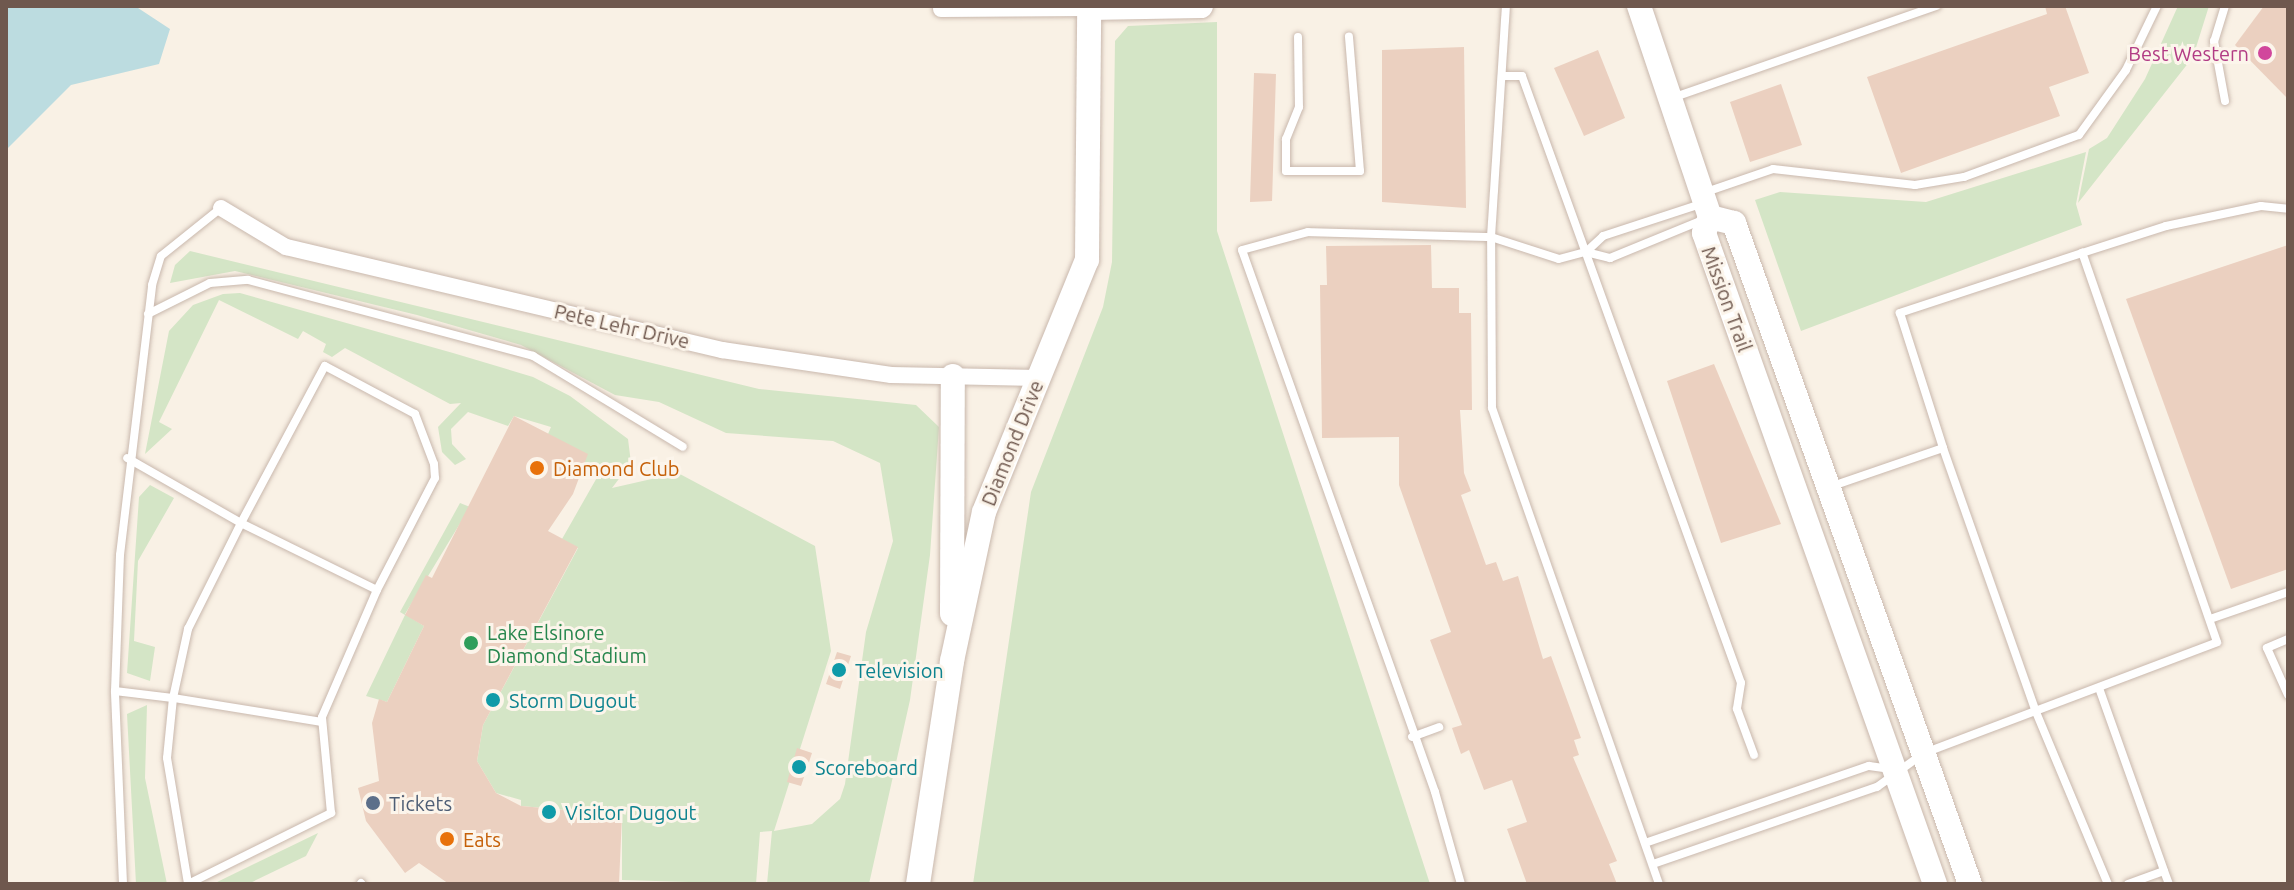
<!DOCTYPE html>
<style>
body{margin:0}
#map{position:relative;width:2294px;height:890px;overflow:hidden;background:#f9f1e5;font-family:Ubuntu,sans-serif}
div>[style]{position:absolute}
.green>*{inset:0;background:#d4e5c6}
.water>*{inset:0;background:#bcdce0}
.building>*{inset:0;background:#ebd0c0}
.roads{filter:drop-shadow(0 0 2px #c9b8ad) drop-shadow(0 0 2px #c9b8ad)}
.lane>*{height:8px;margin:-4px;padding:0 4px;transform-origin:4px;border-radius:4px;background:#fff}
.street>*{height:16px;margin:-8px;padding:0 8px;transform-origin:8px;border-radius:8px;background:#fff}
.secondary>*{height:24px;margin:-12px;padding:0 12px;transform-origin:12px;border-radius:12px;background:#fff}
.dots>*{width:22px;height:22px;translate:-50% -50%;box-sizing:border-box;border:4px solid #fcf5eb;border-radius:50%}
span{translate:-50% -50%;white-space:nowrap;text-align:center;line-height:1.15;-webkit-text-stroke:6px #fcf5eb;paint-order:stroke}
.hotel-label{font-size:20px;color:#b23c85}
.right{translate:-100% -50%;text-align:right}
.street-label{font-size:20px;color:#6f584e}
.food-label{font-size:20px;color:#c56008}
.left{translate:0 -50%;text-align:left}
.leisure-label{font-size:20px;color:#27864d}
.culture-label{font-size:20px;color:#0d838f}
.service-label{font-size:20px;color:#4e5e75}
.frame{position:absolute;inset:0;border:8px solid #6f584e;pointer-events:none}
</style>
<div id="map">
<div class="green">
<i style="clip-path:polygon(2178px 6px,2209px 6px,2193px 57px,2078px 203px,2089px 149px,2107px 138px,2145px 79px)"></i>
<i style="clip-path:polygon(1217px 22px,1217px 231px,1430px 884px,973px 884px,1031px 492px,1103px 307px,1112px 262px,1115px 41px,1128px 26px)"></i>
<i style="clip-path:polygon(2086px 152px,2076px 204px,2082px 225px,1801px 331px,1755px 200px,1780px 192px,1926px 202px)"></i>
<i style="clip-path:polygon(190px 251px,759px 389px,916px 405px,939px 427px,930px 555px,910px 700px,869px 884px,767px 884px,772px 831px,760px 832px,756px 884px,622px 880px,622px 815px,521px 806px,521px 800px,496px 793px,477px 761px,483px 725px,578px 548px,562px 539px,599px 474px,548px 434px,551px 427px,514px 416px,508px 426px,468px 412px,451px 429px,452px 444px,466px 459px,455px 465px,442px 452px,438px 427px,461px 403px,450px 404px,345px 348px,332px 357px,323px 352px,326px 344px,303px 331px,298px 339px,219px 300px,159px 422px,172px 429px,145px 454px,169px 331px,193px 305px,223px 294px,240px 293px,453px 353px,533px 377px,570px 396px,628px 439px,631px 463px,612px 488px,678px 473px,815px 546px,831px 651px,774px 831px,812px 824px,840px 799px,845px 784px,866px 632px,893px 541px,880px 463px,833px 441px,726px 433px,659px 402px,615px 395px,521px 345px,417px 315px,235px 271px,170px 283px,175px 265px)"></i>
<i style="clip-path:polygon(150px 485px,174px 498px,138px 561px,134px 641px,155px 647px,150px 681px,127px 673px,139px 497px)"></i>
<i style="clip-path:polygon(460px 503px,470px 507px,405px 614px,424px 626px,387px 702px,366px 696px,405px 615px,400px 612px)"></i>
<i style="clip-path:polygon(147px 705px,145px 778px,167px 884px,136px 884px,127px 714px)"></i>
<i style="clip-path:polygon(318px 833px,306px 856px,248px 884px,213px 884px)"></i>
</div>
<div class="water">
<i style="clip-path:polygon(6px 6px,135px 6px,170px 29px,159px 64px,71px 85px,6px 150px)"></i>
</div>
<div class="building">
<i style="clip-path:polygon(2045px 6px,2065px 6px,2089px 73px,2049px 87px,2060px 116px,1901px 173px,1867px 77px,2047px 14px)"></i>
<i style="clip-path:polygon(2264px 6px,2288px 6px,2288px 99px,2235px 45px)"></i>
<i style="clip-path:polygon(1464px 47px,1466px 208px,1382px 202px,1382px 50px)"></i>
<i style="clip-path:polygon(1598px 50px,1625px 118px,1584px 136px,1554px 68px)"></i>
<i style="clip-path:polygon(1254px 73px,1276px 74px,1272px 201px,1250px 202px)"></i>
<i style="clip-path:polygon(1781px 84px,1802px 145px,1750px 162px,1730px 102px)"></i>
<i style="clip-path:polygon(1431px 245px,1432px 288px,1459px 288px,1459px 313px,1471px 313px,1472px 410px,1460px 410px,1464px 473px,1471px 491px,1461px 495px,1486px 565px,1496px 562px,1503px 581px,1518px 576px,1543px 659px,1551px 656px,1581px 738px,1574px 740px,1579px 755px,1573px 757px,1617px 861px,1609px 864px,1617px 884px,1527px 884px,1507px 829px,1527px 822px,1512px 780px,1484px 790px,1469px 750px,1461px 754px,1452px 728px,1462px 725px,1430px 640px,1451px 632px,1399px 485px,1399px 437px,1322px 438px,1320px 285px,1327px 285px,1326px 246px)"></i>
<i style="clip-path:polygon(2288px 245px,2288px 569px,2231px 589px,2126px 299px)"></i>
<i style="clip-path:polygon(1714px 364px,1781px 524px,1721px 543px,1667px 381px)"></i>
<i style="clip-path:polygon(514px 416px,588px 454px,573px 494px,548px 531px,578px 547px,483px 725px,477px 761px,496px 793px,521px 806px,622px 815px,619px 884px,449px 884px,419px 863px,405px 873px,366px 821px,358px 788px,379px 781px,372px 723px,379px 699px,387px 702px,424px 626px,405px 615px,426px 575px,432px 578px)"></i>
<i style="clip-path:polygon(837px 652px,851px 656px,840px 689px,826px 684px)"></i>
<i style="clip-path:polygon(797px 748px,812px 753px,801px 786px,787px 782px)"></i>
</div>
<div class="roads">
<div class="lane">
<i style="left:2225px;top:6px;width:37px;rotate:107deg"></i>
<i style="left:2214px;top:41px;width:61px;rotate:79.6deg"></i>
<i style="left:1298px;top:37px;width:70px;rotate:89.2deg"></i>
<i style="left:1299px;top:107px;width:35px;rotate:112deg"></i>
<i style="left:1286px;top:139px;width:32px;rotate:90deg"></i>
<i style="left:1286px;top:171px;width:74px"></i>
<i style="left:1360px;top:171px;width:135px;rotate:-94.7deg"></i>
<i style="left:1505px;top:76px;width:17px"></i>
<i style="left:1522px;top:76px;width:645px;rotate:70.16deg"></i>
<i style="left:1741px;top:683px;width:26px;rotate:99deg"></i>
<i style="left:1737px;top:709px;width:49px;rotate:69.7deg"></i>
<i style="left:1675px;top:97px;width:277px;rotate:-19.2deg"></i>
<i style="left:1706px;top:192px;width:71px;rotate:-18.9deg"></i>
<i style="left:1773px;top:169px;width:143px;rotate:6.4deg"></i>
<i style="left:1915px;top:185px;width:50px;rotate:-9.3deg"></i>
<i style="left:1964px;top:177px;width:122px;rotate:-20.1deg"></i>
<i style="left:2079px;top:135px;width:80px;rotate:-54.1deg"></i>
<i style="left:2126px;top:70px;width:71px;rotate:-64.2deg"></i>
<i style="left:1586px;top:252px;width:25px;rotate:14deg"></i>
<i style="left:1610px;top:258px;width:103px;rotate:-22.3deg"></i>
<i style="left:2082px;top:253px;width:88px;rotate:-17.8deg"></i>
<i style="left:2166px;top:226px;width:97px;rotate:-11.9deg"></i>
<i style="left:2261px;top:206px;width:27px;rotate:6deg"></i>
<i style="left:148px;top:314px;width:69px;rotate:-26.6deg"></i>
<i style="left:210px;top:283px;width:38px;rotate:-5deg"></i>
<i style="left:248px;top:280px;width:295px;rotate:14.9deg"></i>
<i style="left:533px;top:356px;width:175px;rotate:31.2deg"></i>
<i style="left:1943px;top:448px;width:280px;rotate:70.6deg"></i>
<i style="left:2036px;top:712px;width:186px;rotate:67.3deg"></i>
<i style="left:2213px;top:618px;width:79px;rotate:-19.1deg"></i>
<i style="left:2288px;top:639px;width:23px;rotate:157deg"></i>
<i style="left:2267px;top:648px;width:51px;rotate:65.9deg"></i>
<i style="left:2099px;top:688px;width:194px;rotate:70.4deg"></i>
<i style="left:115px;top:691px;width:58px;rotate:6.9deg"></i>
<i style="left:173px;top:698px;width:71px;rotate:-77.7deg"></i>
<i style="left:188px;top:629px;width:119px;rotate:-63.4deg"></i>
<i style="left:241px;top:523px;width:131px;rotate:-150.3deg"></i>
<i style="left:322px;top:722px;width:151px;rotate:-170.8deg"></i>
<i style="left:173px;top:698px;width:60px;rotate:95.7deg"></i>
<i style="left:167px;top:758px;width:128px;rotate:80.5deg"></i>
<i style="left:188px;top:884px;width:160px;rotate:-26.4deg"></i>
<i style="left:331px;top:813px;width:96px;rotate:-95.4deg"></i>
<i style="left:322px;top:717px;width:138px;rotate:-66.6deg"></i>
<i style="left:377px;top:590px;width:152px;rotate:-153.8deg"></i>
<i style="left:241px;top:523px;width:178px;rotate:-61.9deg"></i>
<i style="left:325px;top:366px;width:102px;rotate:28.1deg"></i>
<i style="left:415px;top:414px;width:53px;rotate:69.2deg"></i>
<i style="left:434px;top:464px;width:14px;rotate:86deg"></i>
<i style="left:435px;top:478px;width:126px;rotate:117.4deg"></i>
<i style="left:1412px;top:737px;width:29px;rotate:-20deg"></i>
<i style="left:1645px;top:843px;width:237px;rotate:-19deg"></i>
<i style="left:1869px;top:766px;width:22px;rotate:8deg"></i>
<i style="left:1653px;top:864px;width:237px;rotate:-19deg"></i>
<i style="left:1877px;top:787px;width:58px;rotate:-35.9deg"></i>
<i style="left:1924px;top:753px;width:313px;rotate:-20.7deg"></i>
<i style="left:2217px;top:642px;width:412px;rotate:-109.1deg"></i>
<i style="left:2082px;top:253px;width:192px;rotate:161.8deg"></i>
<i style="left:1900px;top:313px;width:142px;rotate:72.3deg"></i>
<i style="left:1943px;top:448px;width:120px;rotate:161deg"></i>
<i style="left:361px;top:883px;width:1px;rotate:45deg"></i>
<i style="left:123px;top:884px;width:193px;rotate:-92.4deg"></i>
<i style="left:115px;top:691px;width:136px;rotate:-87.9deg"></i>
<i style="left:120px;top:555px;width:272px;rotate:-83.2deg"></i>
<i style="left:152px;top:285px;width:30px;rotate:-73deg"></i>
<i style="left:161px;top:256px;width:77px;rotate:-38.7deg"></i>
<i style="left:1461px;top:884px;width:96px;rotate:-105.8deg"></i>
<i style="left:1435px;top:792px;width:575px;rotate:-109.6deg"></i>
<i style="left:1242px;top:250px;width:68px;rotate:-15.3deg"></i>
<i style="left:1308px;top:232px;width:183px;rotate:1.6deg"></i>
<i style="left:1491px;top:237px;width:231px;rotate:-86.3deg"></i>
<i style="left:1659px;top:884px;width:504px;rotate:-109.33deg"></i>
<i style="left:1492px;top:408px;width:171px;rotate:-90.3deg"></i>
<i style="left:1491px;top:237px;width:71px;rotate:17.9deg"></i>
<i style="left:1559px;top:259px;width:28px;rotate:-15deg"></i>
<i style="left:1586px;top:252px;width:23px;rotate:-43deg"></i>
<i style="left:1603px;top:236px;width:106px;rotate:-18.1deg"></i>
<i style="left:2128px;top:884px;width:38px;rotate:-20deg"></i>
<i style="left:2164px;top:871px;width:14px;rotate:69deg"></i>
</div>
<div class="street">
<i style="left:941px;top:9px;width:148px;rotate:-0.4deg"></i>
<i style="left:221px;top:208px;width:76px;rotate:31deg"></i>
<i style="left:286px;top:247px;width:448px;rotate:13.3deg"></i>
<i style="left:722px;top:350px;width:171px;rotate:8.4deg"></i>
<i style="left:891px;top:375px;width:147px;rotate:1.2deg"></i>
</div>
<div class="secondary">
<i style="left:1639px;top:6px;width:223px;rotate:71.4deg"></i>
<i style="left:1089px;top:8px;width:112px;rotate:-1deg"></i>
<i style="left:1710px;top:217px;width:25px;rotate:14deg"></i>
<i style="left:1734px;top:223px;width:702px;rotate:70.35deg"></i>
<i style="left:1710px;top:217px;width:17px;rotate:111deg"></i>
<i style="left:1704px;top:233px;width:691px;rotate:70.46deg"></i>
<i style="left:952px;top:614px;width:238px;rotate:-89.8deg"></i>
<i style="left:918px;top:884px;width:226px;rotate:-81.3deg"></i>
<i style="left:952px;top:661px;width:152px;rotate:-77.9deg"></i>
<i style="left:984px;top:512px;width:272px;rotate:-67.8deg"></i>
<i style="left:1087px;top:260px;width:254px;rotate:-89.5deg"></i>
</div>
</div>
<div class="dots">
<i style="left:2265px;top:53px;background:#d1479c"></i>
<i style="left:537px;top:468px;background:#e8710a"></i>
<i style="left:471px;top:643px;background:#2e9e5b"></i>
<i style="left:839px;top:670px;background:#0f9aa8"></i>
<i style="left:493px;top:700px;background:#0f9aa8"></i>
<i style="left:799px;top:767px;background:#0f9aa8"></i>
<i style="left:373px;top:803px;background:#5c6f8a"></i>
<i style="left:549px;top:812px;background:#0f9aa8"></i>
<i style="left:447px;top:839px;background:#e8710a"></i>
</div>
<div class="hotel-label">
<span class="right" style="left:2249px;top:53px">Best Western</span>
</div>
<div class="street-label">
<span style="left:1727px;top:299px;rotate:70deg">Mission Trail</span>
<span style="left:622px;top:326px;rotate:13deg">Pete Lehr Drive</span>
<span style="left:1012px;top:443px;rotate:-68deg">Diamond Drive</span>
</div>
<div class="food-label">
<span class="left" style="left:553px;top:468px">Diamond Club</span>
<span class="left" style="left:463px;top:839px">Eats</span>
</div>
<div class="leisure-label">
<span class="left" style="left:487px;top:644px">Lake Elsinore<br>Diamond Stadium</span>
</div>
<div class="culture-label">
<span class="left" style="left:855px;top:670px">Television</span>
<span class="left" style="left:509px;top:700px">Storm Dugout</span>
<span class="left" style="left:815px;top:767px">Scoreboard</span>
<span class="left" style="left:565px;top:812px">Visitor Dugout</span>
</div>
<div class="service-label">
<span class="left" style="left:389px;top:803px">Tickets</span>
</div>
<div class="frame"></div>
</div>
